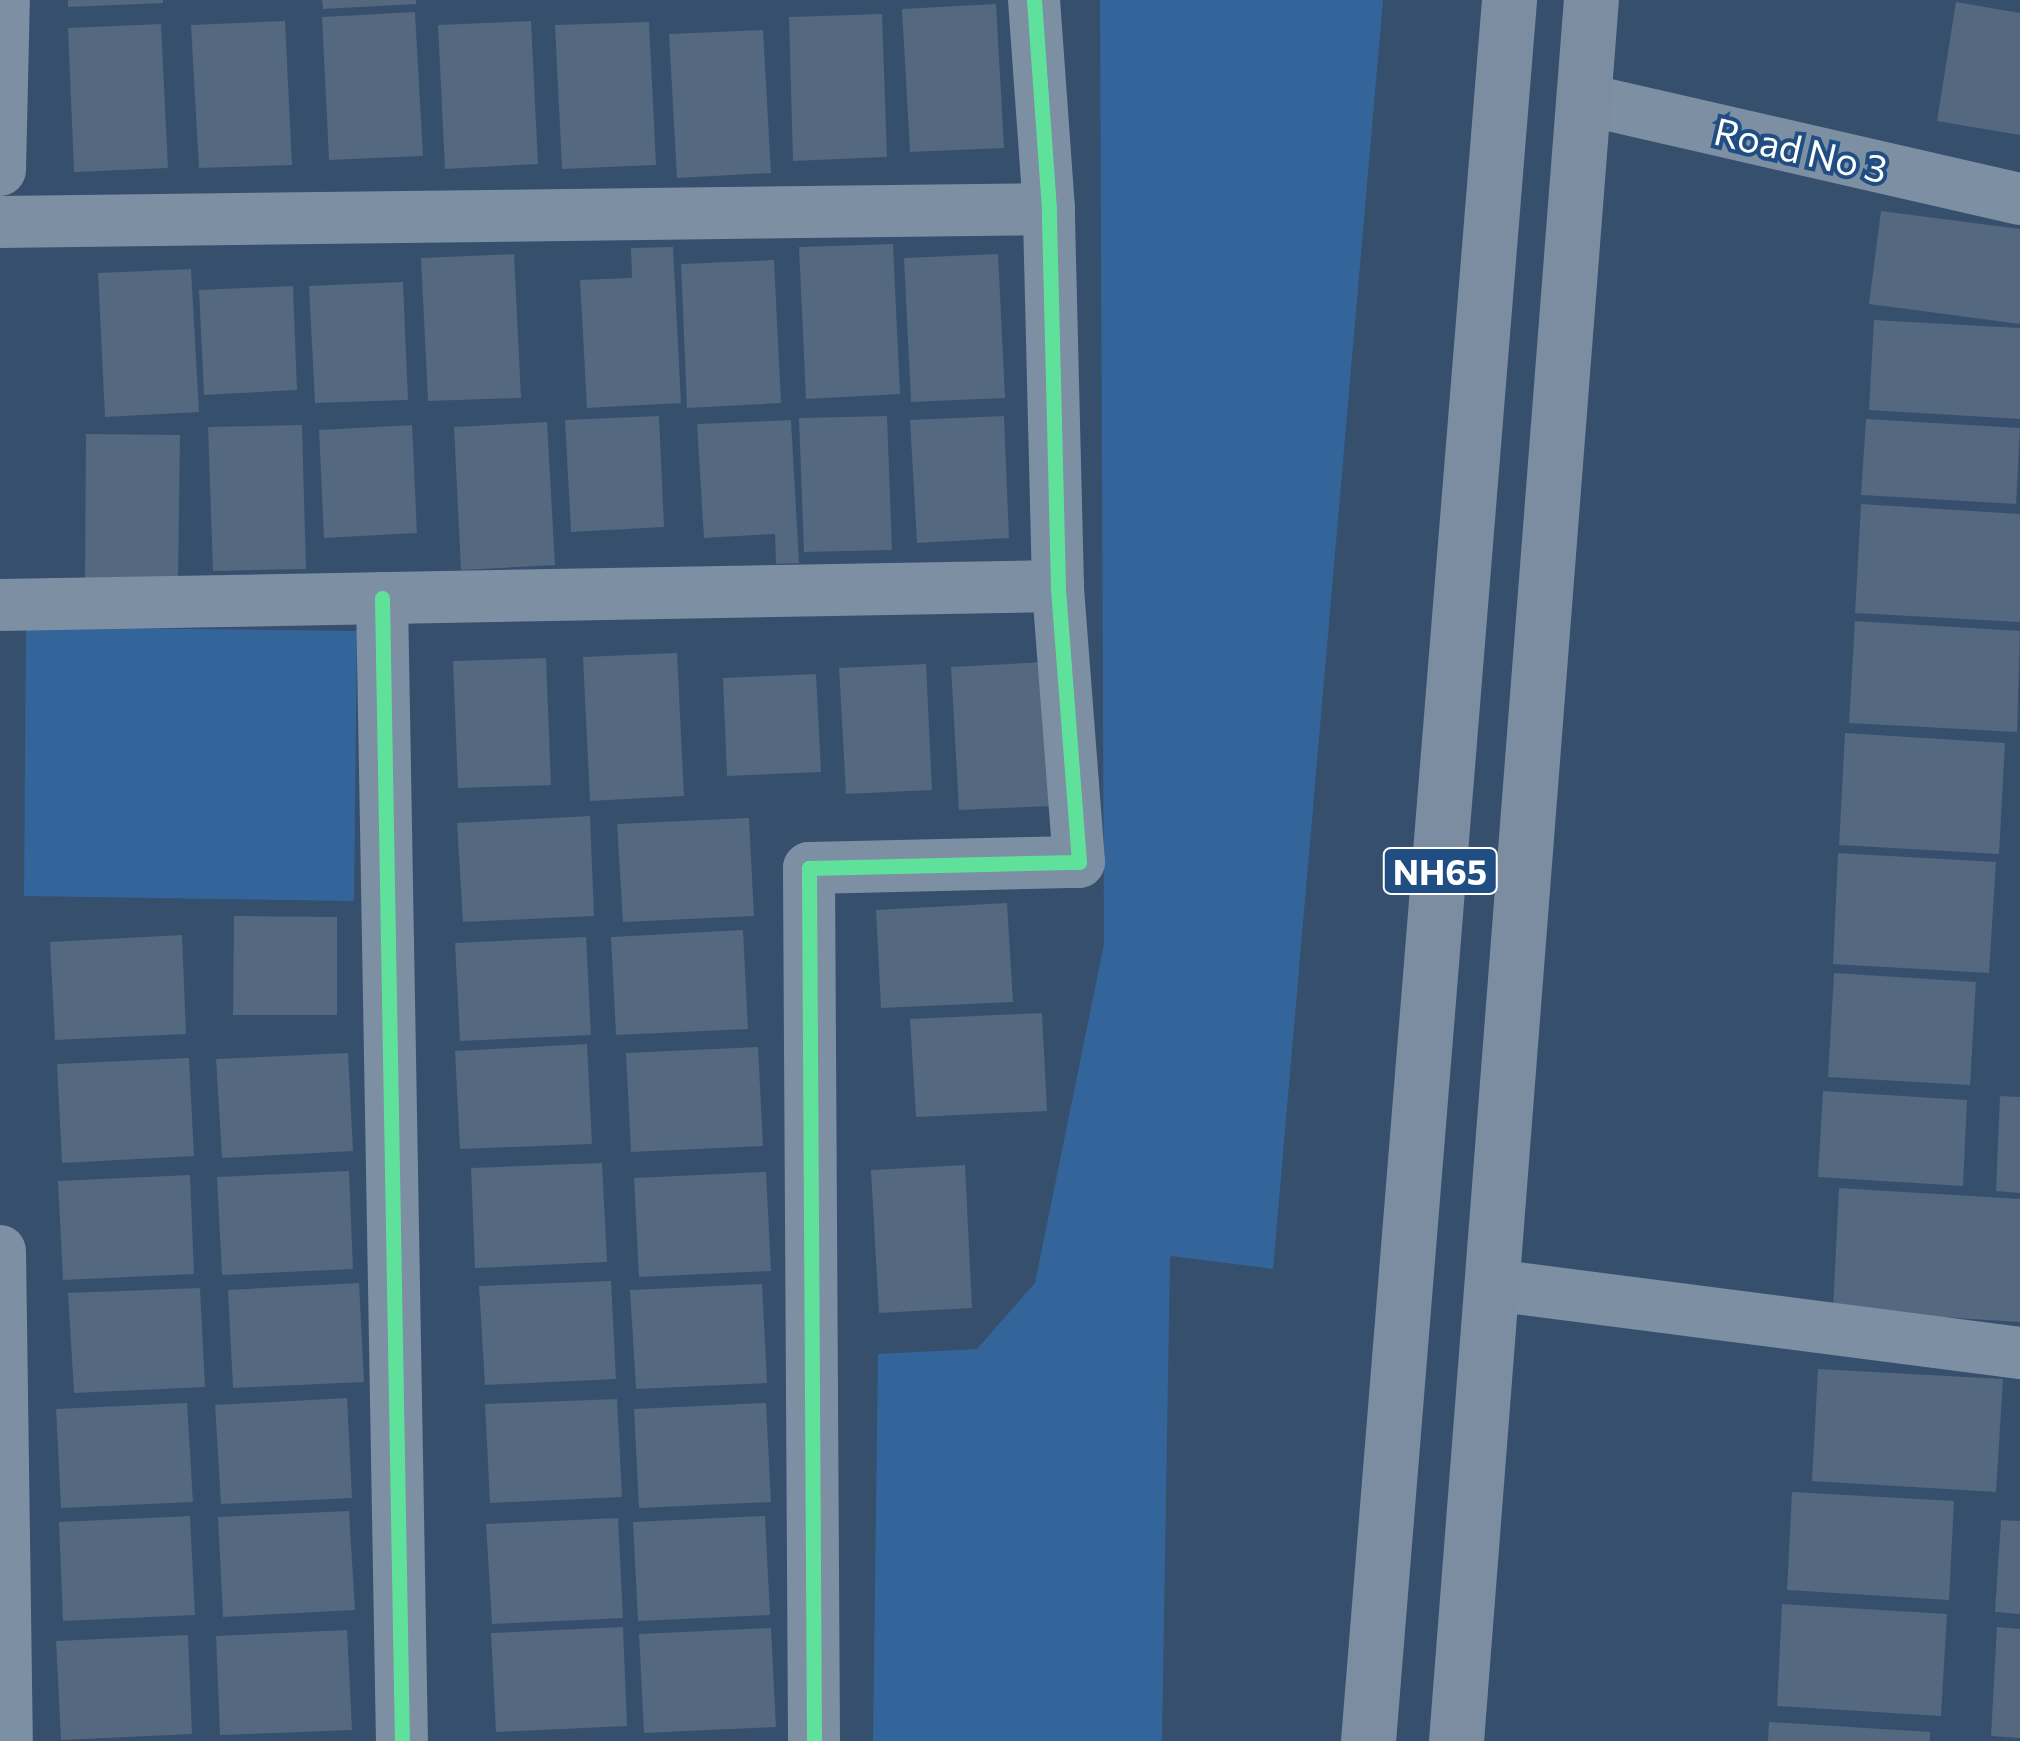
<!DOCTYPE html>
<style>
body{margin:0}
#map{position:relative;width:2020px;height:1741px;overflow:hidden;background:#364f6d;font-family:Commissioner,sans-serif}
div>[style]{position:absolute}
.green>*{inset:0;background:#34659a}
.building>*{inset:0;background:#54687f}
.minor>*{height:52px;margin:-26px;padding:0 26px;transform-origin:26px;border-radius:26px;background:#7c8fa3}
.trunk>*{height:55px;margin:-27.5px;padding:0 27.5px;transform-origin:27.5px;border-radius:27.5px;background:#7c8da2}
.cycleway>*{height:15px;margin:-7.5px;padding:0 7.5px;transform-origin:7.5px;border-radius:7.5px;background:#60e19b}
span{translate:-50% -50%;white-space:nowrap;text-align:center;line-height:1.15;-webkit-text-stroke:8px #204e83;paint-order:stroke}
.shield-label span{padding:2px 8px;background:#204e83;border:2px solid;border-radius:8px;-webkit-text-stroke-width:0}
.shield-label{font-size:35px;color:#fff;font-weight:700}
.street-label{font-size:38px;color:#fff}
</style>
<div id="map">
<div class="green">
<i style="clip-path:polygon(1100px 0,1383px 0,1273px 1269px,1170px 1256px,1162px 1741px,873px 1741px,878px 1354px,977px 1349px,1035px 1283px,1104px 944px)"></i>
<i style="clip-path:polygon(26px 627px,357px 631px,354px 901px,24px 896px)"></i>
</div>
<div class="building">
<i style="clip-path:polygon(68px 0,163px 0,163px 3px,68px 7px)"></i>
<i style="clip-path:polygon(322px 0,416px 0,416px 4px,323px 9px)"></i>
<i style="clip-path:polygon(1956px 2px,2020px 13px,2020px 135px,1937px 121px)"></i>
<i style="clip-path:polygon(996px 4px,1004px 148px,910px 152px,902px 9px)"></i>
<i style="clip-path:polygon(415px 12px,423px 156px,329px 160px,322px 17px)"></i>
<i style="clip-path:polygon(882px 14px,887px 157px,793px 161px,789px 17px)"></i>
<i style="clip-path:polygon(285px 21px,292px 165px,199px 168px,191px 25px)"></i>
<i style="clip-path:polygon(531px 21px,538px 164px,445px 169px,438px 25px)"></i>
<i style="clip-path:polygon(649px 22px,656px 165px,562px 169px,555px 25px)"></i>
<i style="clip-path:polygon(161px 24px,168px 168px,74px 172px,68px 28px)"></i>
<i style="clip-path:polygon(763px 30px,771px 173px,677px 178px,669px 34px)"></i>
<i style="clip-path:polygon(1881px 211px,2020px 229px,2020px 324px,1869px 304px)"></i>
<i style="clip-path:polygon(893px 244px,900px 394px,806px 399px,799px 247px)"></i>
<i style="clip-path:polygon(673px 247px,681px 403px,587px 408px,580px 280px,632px 278px,631px 248px)"></i>
<i style="clip-path:polygon(514px 254px,521px 398px,428px 401px,421px 258px)"></i>
<i style="clip-path:polygon(998px 254px,1005px 398px,911px 402px,904px 258px)"></i>
<i style="clip-path:polygon(774px 260px,781px 403px,687px 408px,681px 264px)"></i>
<i style="clip-path:polygon(191px 269px,199px 412px,105px 417px,98px 273px)"></i>
<i style="clip-path:polygon(403px 282px,408px 400px,315px 403px,309px 286px)"></i>
<i style="clip-path:polygon(293px 286px,297px 390px,204px 395px,199px 290px)"></i>
<i style="clip-path:polygon(1874px 320px,2020px 328px,2020px 419px,1869px 410px)"></i>
<i style="clip-path:polygon(659px 416px,664px 527px,571px 532px,565px 420px)"></i>
<i style="clip-path:polygon(887px 416px,892px 550px,804px 552px,799px 418px)"></i>
<i style="clip-path:polygon(1004px 416px,1009px 538px,917px 543px,910px 420px)"></i>
<i style="clip-path:polygon(1866px 419px,2020px 428px,2016px 504px,1861px 495px)"></i>
<i style="clip-path:polygon(791px 420px,799px 563px,776px 564px,775px 534px,704px 538px,697px 424px)"></i>
<i style="clip-path:polygon(547px 422px,555px 565px,461px 570px,454px 427px)"></i>
<i style="clip-path:polygon(302px 425px,306px 569px,213px 571px,208px 427px)"></i>
<i style="clip-path:polygon(412px 425px,417px 533px,324px 538px,319px 430px)"></i>
<i style="clip-path:polygon(86px 434px,180px 435px,178px 579px,85px 578px)"></i>
<i style="clip-path:polygon(1861px 504px,2020px 514px,2020px 622px,1855px 613px)"></i>
<i style="clip-path:polygon(1855px 621px,2020px 631px,2017px 732px,1849px 723px)"></i>
<i style="clip-path:polygon(677px 653px,684px 796px,590px 801px,583px 657px)"></i>
<i style="clip-path:polygon(546px 658px,551px 785px,458px 788px,453px 661px)"></i>
<i style="clip-path:polygon(1045px 662px,1053px 806px,959px 810px,951px 667px)"></i>
<i style="clip-path:polygon(926px 664px,932px 790px,846px 794px,839px 668px)"></i>
<i style="clip-path:polygon(816px 674px,821px 772px,727px 776px,723px 678px)"></i>
<i style="clip-path:polygon(1845px 733px,2005px 743px,1999px 854px,1839px 845px)"></i>
<i style="clip-path:polygon(590px 816px,594px 916px,463px 922px,457px 823px)"></i>
<i style="clip-path:polygon(749px 818px,754px 916px,623px 922px,617px 824px)"></i>
<i style="clip-path:polygon(1838px 853px,1996px 862px,1989px 973px,1833px 964px)"></i>
<i style="clip-path:polygon(1007px 903px,1013px 1002px,881px 1008px,876px 910px)"></i>
<i style="clip-path:polygon(234px 916px,337px 917px,337px 1015px,233px 1015px)"></i>
<i style="clip-path:polygon(743px 930px,748px 1029px,616px 1035px,611px 937px)"></i>
<i style="clip-path:polygon(182px 935px,186px 1034px,55px 1040px,50px 942px)"></i>
<i style="clip-path:polygon(586px 937px,591px 1035px,460px 1041px,455px 943px)"></i>
<i style="clip-path:polygon(1834px 973px,1976px 982px,1970px 1085px,1828px 1077px)"></i>
<i style="clip-path:polygon(1042px 1013px,1047px 1111px,916px 1117px,910px 1019px)"></i>
<i style="clip-path:polygon(587px 1044px,592px 1144px,460px 1149px,455px 1051px)"></i>
<i style="clip-path:polygon(758px 1047px,763px 1146px,631px 1152px,626px 1053px)"></i>
<i style="clip-path:polygon(348px 1053px,353px 1151px,222px 1158px,216px 1059px)"></i>
<i style="clip-path:polygon(189px 1058px,194px 1156px,62px 1163px,57px 1064px)"></i>
<i style="clip-path:polygon(1823px 1091px,1967px 1100px,1963px 1186px,1818px 1177px)"></i>
<i style="clip-path:polygon(2000px 1096px,2020px 1097px,2020px 1193px,1996px 1191px)"></i>
<i style="clip-path:polygon(602px 1163px,607px 1262px,475px 1268px,471px 1168px)"></i>
<i style="clip-path:polygon(965px 1165px,972px 1308px,879px 1313px,871px 1170px)"></i>
<i style="clip-path:polygon(349px 1171px,353px 1269px,222px 1275px,217px 1177px)"></i>
<i style="clip-path:polygon(766px 1172px,771px 1271px,639px 1277px,634px 1178px)"></i>
<i style="clip-path:polygon(190px 1175px,194px 1274px,63px 1280px,58px 1181px)"></i>
<i style="clip-path:polygon(1839px 1188px,2020px 1199px,2020px 1322px,1833px 1310px)"></i>
<i style="clip-path:polygon(611px 1281px,616px 1379px,485px 1385px,479px 1286px)"></i>
<i style="clip-path:polygon(359px 1283px,364px 1382px,233px 1388px,228px 1290px)"></i>
<i style="clip-path:polygon(762px 1284px,767px 1383px,636px 1389px,630px 1290px)"></i>
<i style="clip-path:polygon(200px 1288px,205px 1387px,74px 1393px,68px 1293px)"></i>
<i style="clip-path:polygon(1818px 1369px,2003px 1379px,1996px 1492px,1812px 1481px)"></i>
<i style="clip-path:polygon(347px 1398px,352px 1498px,221px 1504px,215px 1405px)"></i>
<i style="clip-path:polygon(617px 1399px,622px 1497px,490px 1503px,485px 1404px)"></i>
<i style="clip-path:polygon(187px 1403px,193px 1502px,61px 1508px,56px 1409px)"></i>
<i style="clip-path:polygon(766px 1403px,771px 1502px,639px 1508px,634px 1409px)"></i>
<i style="clip-path:polygon(1792px 1492px,1954px 1501px,1949px 1600px,1787px 1590px)"></i>
<i style="clip-path:polygon(349px 1511px,355px 1610px,223px 1617px,218px 1517px)"></i>
<i style="clip-path:polygon(190px 1516px,195px 1615px,63px 1621px,59px 1522px)"></i>
<i style="clip-path:polygon(765px 1516px,770px 1615px,638px 1621px,633px 1522px)"></i>
<i style="clip-path:polygon(618px 1518px,623px 1618px,492px 1624px,486px 1524px)"></i>
<i style="clip-path:polygon(2001px 1520px,2020px 1521px,2020px 1614px,1995px 1612px)"></i>
<i style="clip-path:polygon(1782px 1604px,1947px 1614px,1941px 1716px,1777px 1706px)"></i>
<i style="clip-path:polygon(623px 1627px,627px 1726px,496px 1732px,491px 1633px)"></i>
<i style="clip-path:polygon(1997px 1627px,2020px 1629px,2020px 1738px,1991px 1736px)"></i>
<i style="clip-path:polygon(771px 1628px,776px 1727px,644px 1733px,639px 1634px)"></i>
<i style="clip-path:polygon(347px 1630px,352px 1730px,220px 1735px,216px 1636px)"></i>
<i style="clip-path:polygon(188px 1635px,192px 1734px,61px 1740px,56px 1641px)"></i>
<i style="clip-path:polygon(1769px 1722px,1930px 1732px,1930px 1741px,1768px 1741px)"></i>
</div>
<div class="minor">
<i style="left:1583px;top:99px;width:448px;rotate:12.9deg"></i>
<i style="left:0;top:170px;width:170px;rotate:-88.7deg"></i>
<i style="left:0;top:222px;width:1049px;rotate:-0.71deg"></i>
<i style="left:382px;top:598px;width:1143px;rotate:89deg"></i>
<i style="left:0;top:605px;width:1058px;rotate:-1.03deg"></i>
<i style="left:0;top:1251px;width:490px;rotate:89.2deg"></i>
<i style="left:1493px;top:1285px;width:531px;rotate:7.35deg"></i>
<i style="left:814px;top:1741px;width:873px;rotate:-90.33deg"></i>
<i style="left:809px;top:868px;width:270px;rotate:-1.3deg"></i>
<i style="left:1079px;top:862px;width:277px;rotate:-94.4deg"></i>
<i style="left:1058px;top:586px;width:377px;rotate:-91.4deg"></i>
<i style="left:1049px;top:209px;width:210px;rotate:-94.1deg"></i>
</div>
<div class="trunk">
<i style="left:1368px;top:1741px;width:1747px;rotate:-85.37deg"></i>
<i style="left:1456px;top:1741px;width:1746px;rotate:-85.57deg"></i>
</div>
<div class="cycleway">
<i style="left:382px;top:598px;width:1143px;rotate:89deg"></i>
<i style="left:814px;top:1741px;width:873px;rotate:-90.33deg"></i>
<i style="left:809px;top:868px;width:270px;rotate:-1.3deg"></i>
<i style="left:1079px;top:862px;width:277px;rotate:-94.4deg"></i>
<i style="left:1058px;top:586px;width:377px;rotate:-91.4deg"></i>
<i style="left:1049px;top:209px;width:210px;rotate:-94.1deg"></i>
</div>
<div class="shield-label">
<span style="left:1440px;top:871px">NH65</span>
</div>
<div class="street-label">
<span style="left:1801px;top:149px;rotate:13deg">Road No 3</span>
</div>
</div>
